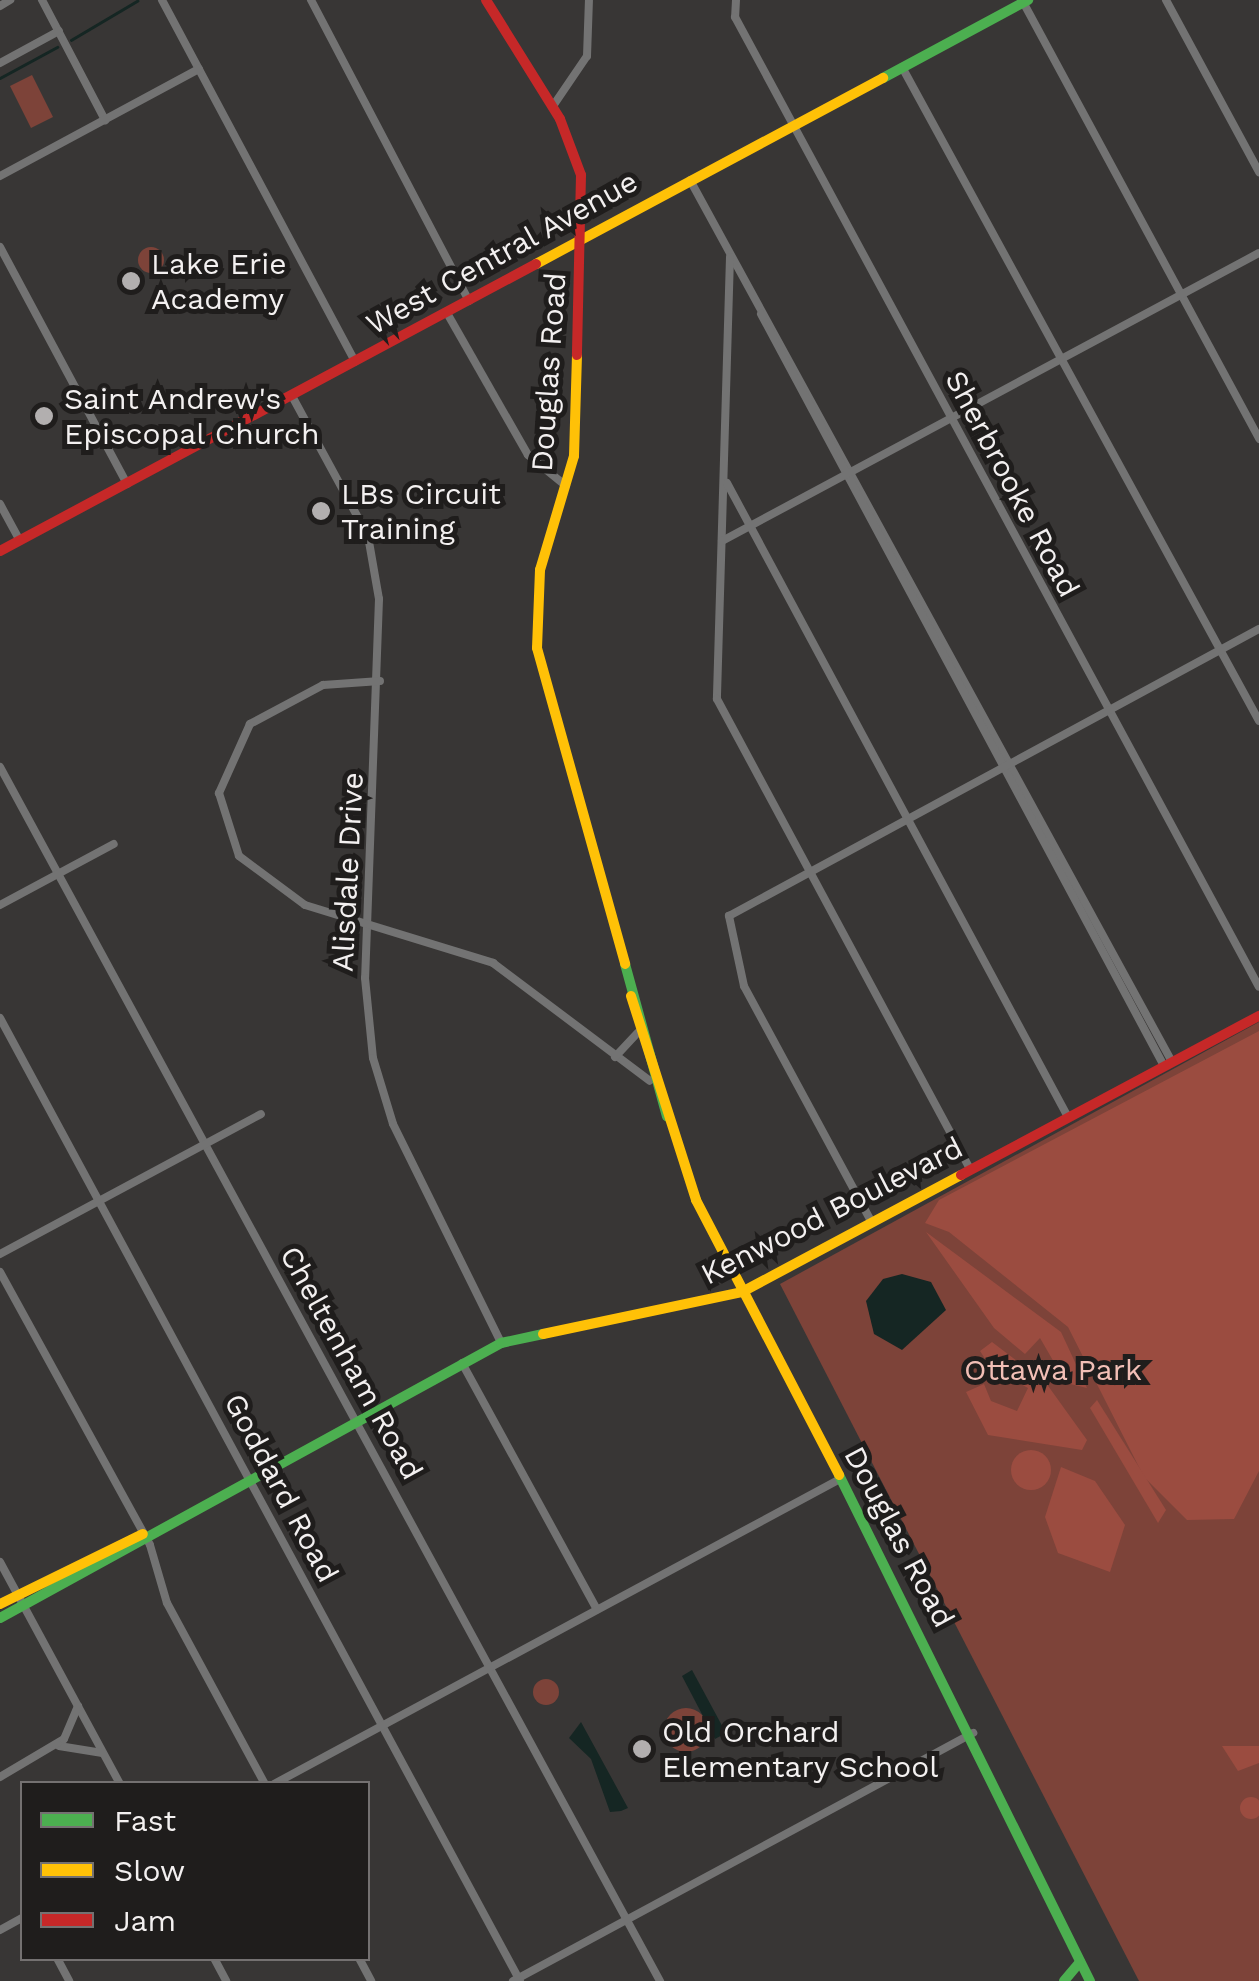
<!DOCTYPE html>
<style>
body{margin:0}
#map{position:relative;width:1259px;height:1981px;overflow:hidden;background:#383635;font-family:"Work Sans",sans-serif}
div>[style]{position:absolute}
.green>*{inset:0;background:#7d4339}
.round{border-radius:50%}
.forest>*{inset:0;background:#9b4c40}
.water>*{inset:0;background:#152623}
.stream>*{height:2.5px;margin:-1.25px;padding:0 1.25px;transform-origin:1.25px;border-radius:1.25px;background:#152623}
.street>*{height:8px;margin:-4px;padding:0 4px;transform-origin:4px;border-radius:4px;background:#737373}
.fast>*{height:10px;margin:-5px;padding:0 5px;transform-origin:5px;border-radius:5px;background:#4caf50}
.slow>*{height:10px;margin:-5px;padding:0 5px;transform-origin:5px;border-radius:5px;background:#ffc107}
.jam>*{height:10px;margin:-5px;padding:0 5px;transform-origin:5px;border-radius:5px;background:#c62828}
.dots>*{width:28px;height:28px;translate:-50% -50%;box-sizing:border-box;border:5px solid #1f1d1c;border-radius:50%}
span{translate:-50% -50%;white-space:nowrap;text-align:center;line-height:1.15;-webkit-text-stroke:10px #1f1d1c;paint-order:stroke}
.street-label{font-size:30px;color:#f3f0f0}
.poi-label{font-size:30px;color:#f3f0f0}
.left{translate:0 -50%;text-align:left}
.park-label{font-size:30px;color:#f2bfb6}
.legend{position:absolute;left:20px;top:1781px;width:350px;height:180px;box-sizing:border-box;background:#1f1d1c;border:2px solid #747171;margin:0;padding:12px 18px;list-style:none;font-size:30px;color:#f3f0f0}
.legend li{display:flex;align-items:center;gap:20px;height:50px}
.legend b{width:50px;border:2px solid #747171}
</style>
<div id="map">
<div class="green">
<i style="clip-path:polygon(32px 75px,53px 117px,31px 128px,10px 86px)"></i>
<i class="round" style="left:138px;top:247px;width:26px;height:26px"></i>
<i style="clip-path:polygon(1259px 1022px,1259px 1981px,1139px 1981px,780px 1284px)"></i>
<i class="round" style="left:533px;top:1679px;width:26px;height:26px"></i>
<i class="round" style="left:664px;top:1708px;width:44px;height:44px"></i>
</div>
<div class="forest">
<i style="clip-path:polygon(1259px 1031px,1259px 1471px,1234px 1519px,1187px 1520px,1144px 1477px,1068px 1327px,949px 1232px,925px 1223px,939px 1200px)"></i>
<i style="clip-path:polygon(926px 1232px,1061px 1332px,1087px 1388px,1066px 1383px,1040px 1338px,1025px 1354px,994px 1328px)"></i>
<i style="clip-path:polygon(992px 1342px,1046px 1383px,1087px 1440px,1082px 1450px,988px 1435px,966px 1392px,984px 1384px,991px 1401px,1017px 1411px,1028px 1388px,991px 1368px,980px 1351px)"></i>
<i style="clip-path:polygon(1097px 1400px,1166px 1510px,1158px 1523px,1090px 1408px)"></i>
<i class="round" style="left:1011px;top:1450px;width:40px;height:40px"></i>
<i style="clip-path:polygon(1061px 1467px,1095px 1481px,1125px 1525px,1110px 1572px,1058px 1553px,1045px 1517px)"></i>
<i style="clip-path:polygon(1222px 1746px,1259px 1746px,1259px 1763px,1238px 1771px)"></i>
<i class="round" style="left:1240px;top:1797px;width:22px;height:22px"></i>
</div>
<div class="water">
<i style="clip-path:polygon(902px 1274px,931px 1282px,946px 1310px,902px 1350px,874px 1334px,866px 1301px,883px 1279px)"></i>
<i style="clip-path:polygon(692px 1670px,726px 1733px,715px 1739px,682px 1676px)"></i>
<i style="clip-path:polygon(581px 1722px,628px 1808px,621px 1811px,610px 1812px,591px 1759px,569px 1738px)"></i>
</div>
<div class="stream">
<i style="left:71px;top:40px;width:77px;rotate:-30.6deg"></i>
<i style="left:0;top:78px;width:65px;rotate:-28.5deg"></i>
</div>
<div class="street">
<i style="left:42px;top:0;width:136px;rotate:62.3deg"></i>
<i style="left:162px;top:0;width:410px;rotate:61.9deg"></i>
<i style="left:311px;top:0;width:340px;rotate:62.3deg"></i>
<i style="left:736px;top:0;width:17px;rotate:93deg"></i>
<i style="left:735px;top:17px;width:1102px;rotate:61.62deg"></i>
<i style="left:1022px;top:0;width:499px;rotate:61.6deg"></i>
<i style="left:1166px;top:0;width:196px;rotate:61.6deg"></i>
<i style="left:0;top:6px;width:12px;rotate:-31deg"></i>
<i style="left:0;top:63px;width:67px;rotate:-28.5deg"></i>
<i style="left:902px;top:67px;width:745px;rotate:61.37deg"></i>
<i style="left:553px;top:106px;width:60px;rotate:-55.8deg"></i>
<i style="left:587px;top:56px;width:56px;rotate:-88deg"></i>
<i style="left:0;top:176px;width:226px;rotate:-28.3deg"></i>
<i style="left:690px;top:180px;width:1005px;rotate:61.34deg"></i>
<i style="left:0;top:247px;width:269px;rotate:61.8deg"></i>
<i style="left:730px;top:257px;width:442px;rotate:91.7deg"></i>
<i style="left:717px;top:699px;width:534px;rotate:61.71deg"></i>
<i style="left:447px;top:313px;width:163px;rotate:60.3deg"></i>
<i style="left:528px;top:455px;width:49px;rotate:39.2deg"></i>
<i style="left:761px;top:314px;width:853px;rotate:61.81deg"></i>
<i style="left:292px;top:396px;width:159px;rotate:61.5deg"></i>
<i style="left:368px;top:536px;width:64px;rotate:80.1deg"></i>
<i style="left:379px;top:599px;width:379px;rotate:92.1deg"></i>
<i style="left:365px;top:978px;width:80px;rotate:84.3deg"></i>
<i style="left:373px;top:1058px;width:69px;rotate:73.1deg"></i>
<i style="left:393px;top:1124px;width:244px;rotate:63.7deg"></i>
<i style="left:727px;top:483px;width:720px;rotate:61.73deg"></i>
<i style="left:0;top:504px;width:42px;rotate:61.6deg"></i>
<i style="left:722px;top:541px;width:609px;rotate:-28.21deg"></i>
<i style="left:380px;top:681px;width:57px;rotate:176deg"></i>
<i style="left:323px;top:685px;width:83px;rotate:151.9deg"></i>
<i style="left:250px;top:724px;width:76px;rotate:114.2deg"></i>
<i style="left:219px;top:793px;width:66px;rotate:72.4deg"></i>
<i style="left:239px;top:856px;width:82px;rotate:36.6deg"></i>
<i style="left:305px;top:905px;width:197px;rotate:17.1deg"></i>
<i style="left:493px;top:963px;width:196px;rotate:36.9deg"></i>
<i style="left:0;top:767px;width:1382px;rotate:61.47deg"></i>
<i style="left:0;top:905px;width:129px;rotate:-28.2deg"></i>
<i style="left:0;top:1018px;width:1094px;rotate:61.63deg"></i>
<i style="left:615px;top:1057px;width:33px;rotate:-47deg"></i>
<i style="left:871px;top:1221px;width:267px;rotate:-118.4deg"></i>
<i style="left:744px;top:986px;width:72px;rotate:-102.1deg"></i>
<i style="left:729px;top:916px;width:603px;rotate:-28.44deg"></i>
<i style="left:0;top:1254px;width:296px;rotate:-28.2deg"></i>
<i style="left:0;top:1272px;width:311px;rotate:61.2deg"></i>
<i style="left:150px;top:1545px;width:60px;rotate:73.7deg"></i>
<i style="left:167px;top:1603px;width:206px;rotate:61.6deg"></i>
<i style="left:462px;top:1363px;width:281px;rotate:61.3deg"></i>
<i style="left:0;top:1562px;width:252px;rotate:61.6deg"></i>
<i style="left:59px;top:1746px;width:44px;rotate:9.2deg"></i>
<i style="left:0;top:1777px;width:74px;rotate:-30.7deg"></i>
<i style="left:64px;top:1739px;width:36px;rotate:-67deg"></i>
<i style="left:274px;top:1784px;width:643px;rotate:-28.32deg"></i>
<i style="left:0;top:1930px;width:25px;rotate:-29deg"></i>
<i style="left:57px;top:1958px;width:26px;rotate:62deg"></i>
<i style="left:214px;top:1958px;width:26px;rotate:62deg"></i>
<i style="left:359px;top:1958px;width:26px;rotate:62deg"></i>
<i style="left:513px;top:1981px;width:523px;rotate:-28.33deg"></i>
</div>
<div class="fast">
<i style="left:883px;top:78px;width:165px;rotate:-28.3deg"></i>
<i style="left:625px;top:964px;width:158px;rotate:74.6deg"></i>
<i style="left:839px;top:1475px;width:565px;rotate:63.62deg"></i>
<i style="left:0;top:1618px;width:572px;rotate:-28.76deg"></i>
<i style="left:501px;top:1343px;width:43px;rotate:-12.1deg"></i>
<i style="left:1064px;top:1981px;width:25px;rotate:-50deg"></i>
</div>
<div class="slow">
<i style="left:536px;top:264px;width:394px;rotate:-28.2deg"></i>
<i style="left:577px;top:355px;width:101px;rotate:91.7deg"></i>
<i style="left:574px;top:456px;width:119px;rotate:106.6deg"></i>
<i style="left:540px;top:570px;width:78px;rotate:92.2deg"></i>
<i style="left:537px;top:648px;width:328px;rotate:74.4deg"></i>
<i style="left:631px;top:996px;width:214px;rotate:72.3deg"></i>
<i style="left:696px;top:1200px;width:310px;rotate:62.5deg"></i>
<i style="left:543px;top:1334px;width:203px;rotate:-11.9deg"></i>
<i style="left:742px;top:1292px;width:248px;rotate:-28.1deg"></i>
<i style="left:0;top:1604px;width:159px;rotate:-26.1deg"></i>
</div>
<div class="jam">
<i style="left:486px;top:0;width:140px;rotate:58.1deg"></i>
<i style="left:560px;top:119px;width:60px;rotate:69.4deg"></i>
<i style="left:581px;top:175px;width:180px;rotate:91.3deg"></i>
<i style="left:0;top:551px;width:608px;rotate:-28.17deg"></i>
<i style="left:961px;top:1175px;width:338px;rotate:-28.1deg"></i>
</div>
<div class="dots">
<i style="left:131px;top:281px;background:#b2afaf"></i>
<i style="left:44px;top:416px;background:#b2afaf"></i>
<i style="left:321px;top:511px;background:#b2afaf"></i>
<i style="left:642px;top:1749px;background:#b2afaf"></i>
</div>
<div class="street-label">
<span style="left:502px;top:253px;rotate:-29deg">West Central Avenue</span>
<span style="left:549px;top:372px;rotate:-86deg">Douglas Road</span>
<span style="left:1012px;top:484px;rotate:62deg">Sherbrooke Road</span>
<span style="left:348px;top:872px;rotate:-87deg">Alisdale Drive</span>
<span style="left:832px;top:1211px;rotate:-27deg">Kenwood Boulevard</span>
<span style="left:351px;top:1363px;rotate:61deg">Cheltenham Road</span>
<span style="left:281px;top:1488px;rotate:62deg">Goddard Road</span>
<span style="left:899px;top:1537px;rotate:62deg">Douglas Road</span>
</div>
<div class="poi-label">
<span class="left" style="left:151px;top:281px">Lake Erie<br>Academy</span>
<span class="left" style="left:64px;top:416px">Saint Andrew's<br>Episcopal Church</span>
<span class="left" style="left:341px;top:511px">LBs Circuit<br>Training</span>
<span class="left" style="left:662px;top:1749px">Old Orchard<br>Elementary School</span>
</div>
<div class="park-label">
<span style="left:1053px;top:1370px">Ottawa Park</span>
</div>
<ul class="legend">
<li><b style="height:12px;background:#4caf50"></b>Fast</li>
<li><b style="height:12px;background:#ffc107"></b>Slow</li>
<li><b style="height:12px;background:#c62828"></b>Jam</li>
</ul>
</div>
